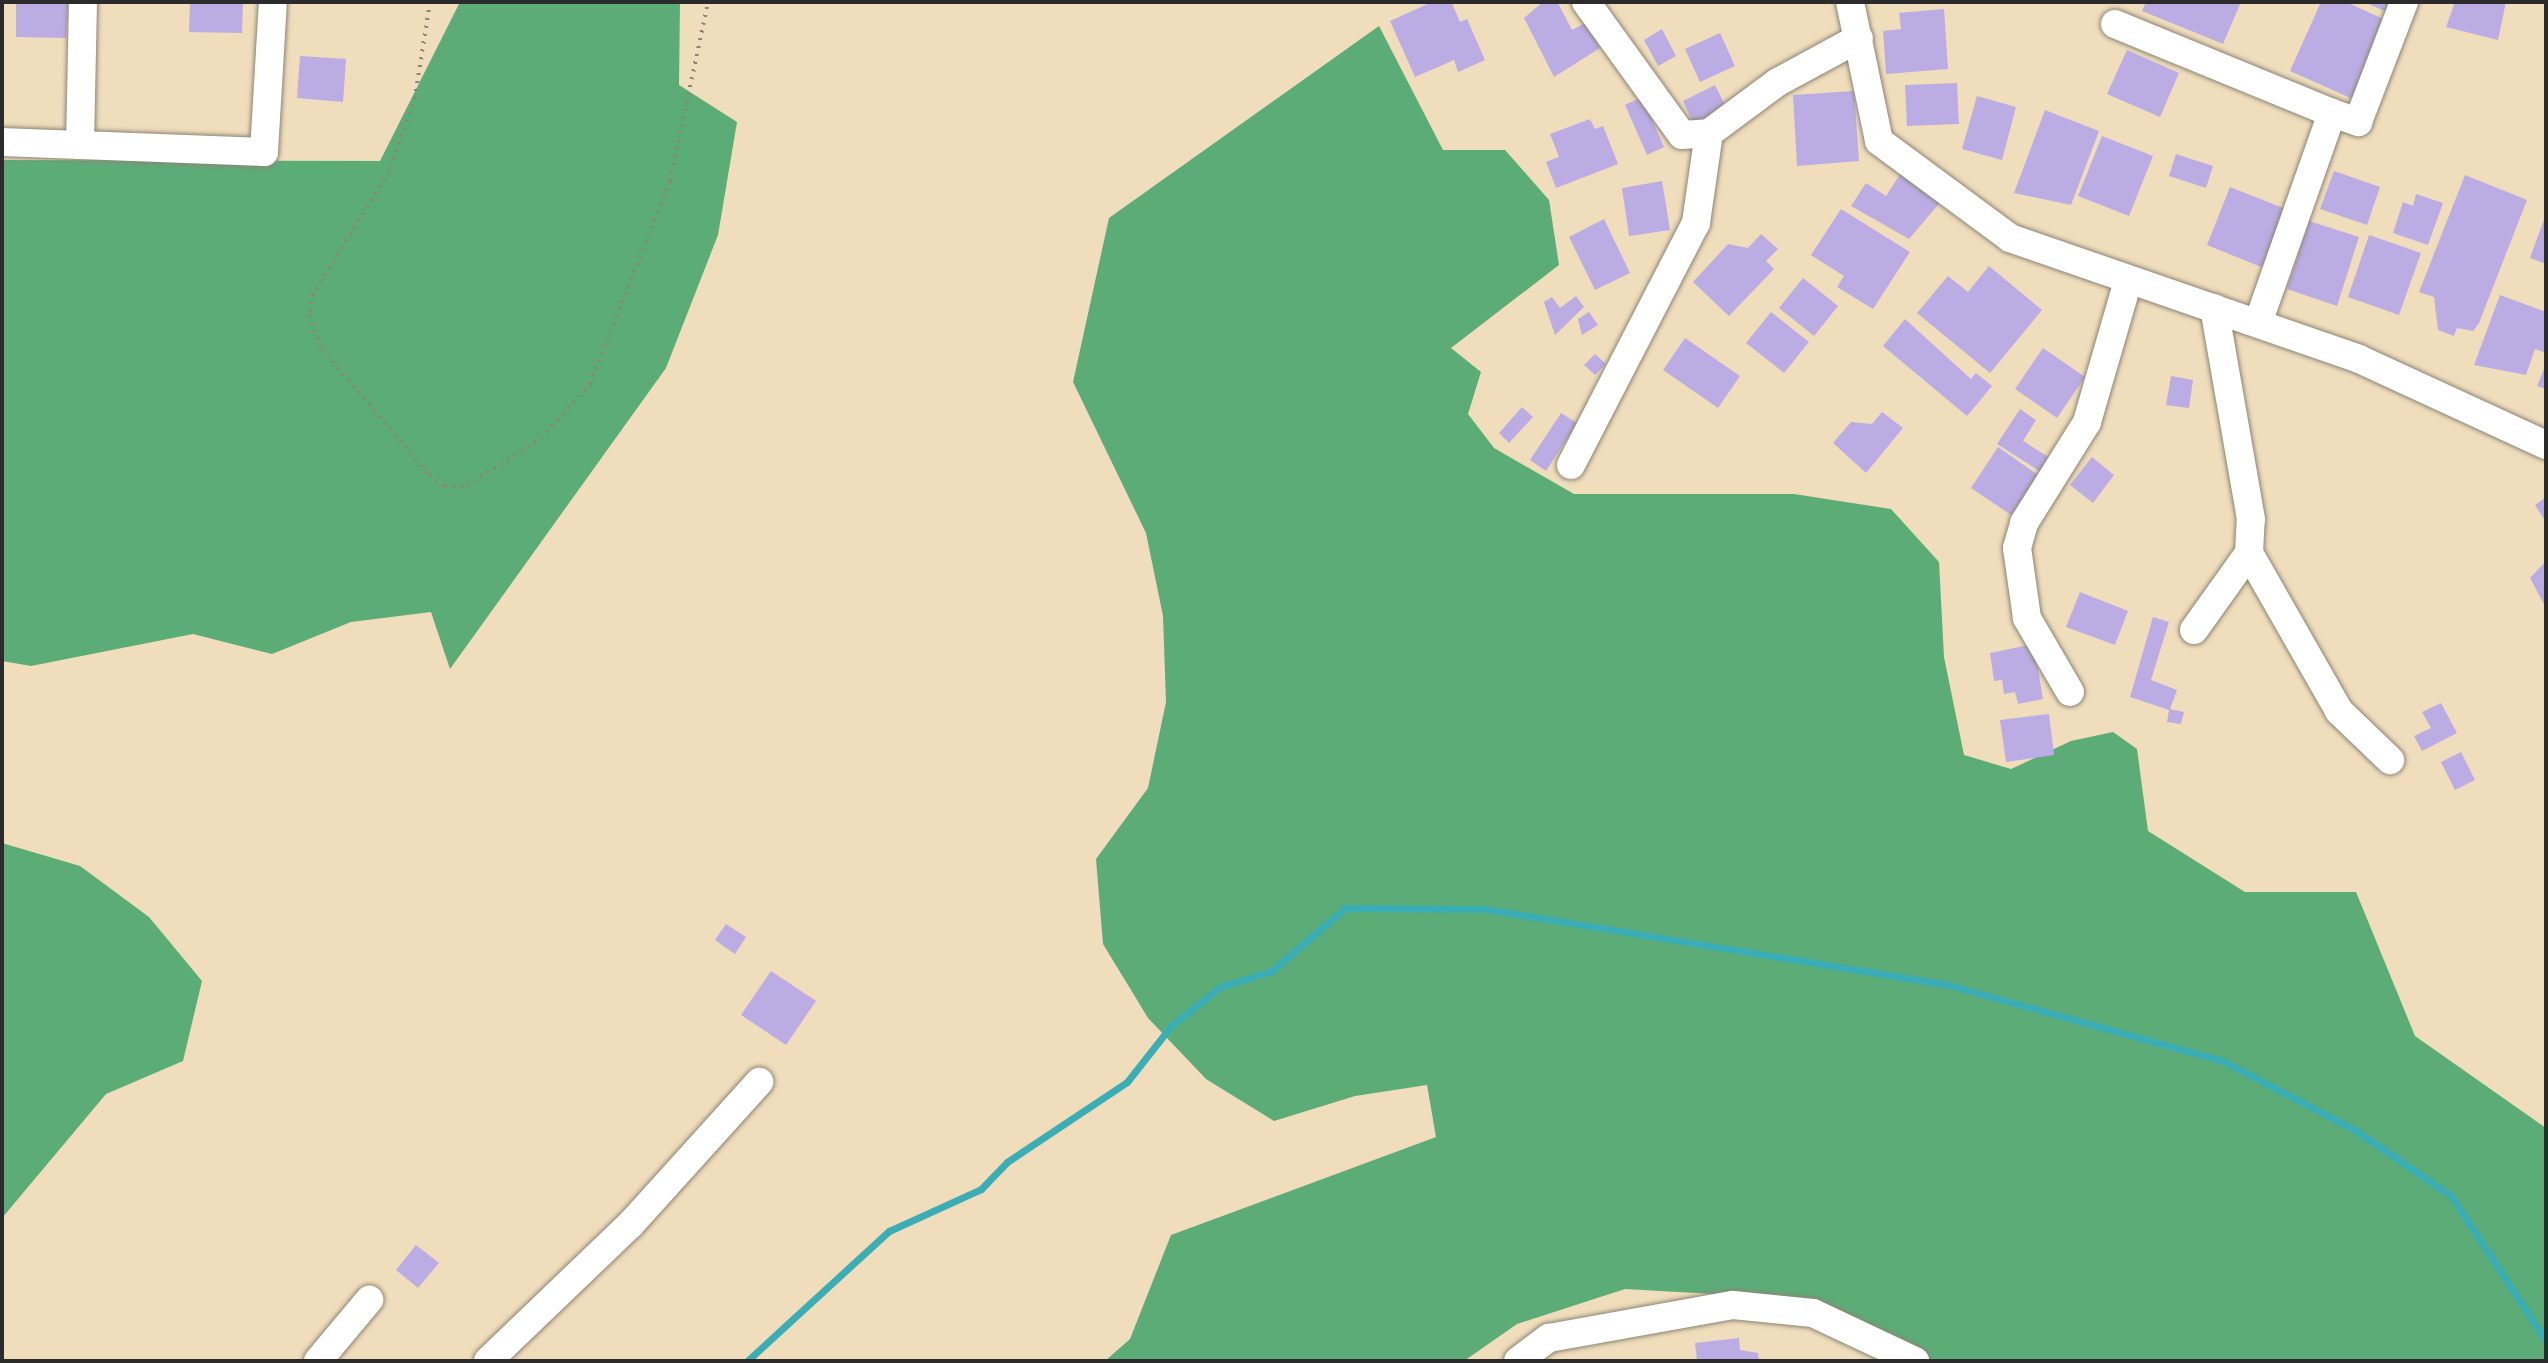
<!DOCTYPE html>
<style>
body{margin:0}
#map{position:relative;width:2548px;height:1363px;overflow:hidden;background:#efddbc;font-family:Itim,sans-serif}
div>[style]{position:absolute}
.forest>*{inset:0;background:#5cac78}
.stream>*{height:7px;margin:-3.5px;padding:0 3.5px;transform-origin:3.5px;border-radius:3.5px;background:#3badb4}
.building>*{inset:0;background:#bbade4}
.path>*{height:4px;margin-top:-2px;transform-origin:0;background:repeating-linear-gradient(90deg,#8d8474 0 2px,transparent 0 8px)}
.roads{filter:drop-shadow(0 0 2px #8d8474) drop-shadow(0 0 2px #8d8474)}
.minor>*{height:28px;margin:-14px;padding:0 14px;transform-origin:14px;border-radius:14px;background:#fff}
span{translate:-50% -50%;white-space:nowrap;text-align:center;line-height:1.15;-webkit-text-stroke:6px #f7f3e8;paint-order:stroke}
.frame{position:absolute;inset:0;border:4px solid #2b2b2b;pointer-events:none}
</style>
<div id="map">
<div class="forest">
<i style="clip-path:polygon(460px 2px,680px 2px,679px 85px,737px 122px,718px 235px,666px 368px,450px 669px,431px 612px,351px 622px,272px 654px,193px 634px,31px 666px,2px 661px,2px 160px,380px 161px)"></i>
<i style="clip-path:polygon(1379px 26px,1443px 150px,1505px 150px,1549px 200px,1559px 265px,1451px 348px,1481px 372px,1468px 414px,1494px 448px,1574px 494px,1794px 494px,1891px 509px,1939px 562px,1944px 657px,1964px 755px,2011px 769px,2071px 741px,2113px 732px,2137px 749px,2148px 831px,2245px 892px,2356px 892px,2415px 1036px,2546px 1128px,2546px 1361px,1919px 1361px,1749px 1296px,1625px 1289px,1517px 1324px,1464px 1361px,1105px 1361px,1130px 1339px,1171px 1235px,1436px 1137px,1427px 1085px,1355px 1096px,1274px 1121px,1206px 1079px,1148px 1018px,1103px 944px,1096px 859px,1148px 788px,1166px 702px,1163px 616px,1146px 533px,1073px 382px,1109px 218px)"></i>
<i style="clip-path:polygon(2px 843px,80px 866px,149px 917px,202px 981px,183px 1061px,106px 1094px,2px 1218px)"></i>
</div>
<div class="stream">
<i style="left:747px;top:1361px;width:193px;rotate:-42.5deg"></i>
<i style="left:889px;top:1231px;width:101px;rotate:-24.5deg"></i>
<i style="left:981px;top:1189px;width:37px;rotate:-46deg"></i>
<i style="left:1007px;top:1162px;width:144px;rotate:-33.7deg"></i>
<i style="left:1127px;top:1082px;width:71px;rotate:-51.8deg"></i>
<i style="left:1171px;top:1026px;width:63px;rotate:-38.5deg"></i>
<i style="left:1220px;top:987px;width:54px;rotate:-17.1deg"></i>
<i style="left:1272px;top:971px;width:96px;rotate:-40.8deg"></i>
<i style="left:1345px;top:908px;width:140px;rotate:0.4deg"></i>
<i style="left:1485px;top:909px;width:466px;rotate:9.3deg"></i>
<i style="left:1945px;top:984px;width:288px;rotate:15.5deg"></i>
<i style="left:2223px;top:1061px;width:149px;rotate:27.6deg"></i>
<i style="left:2355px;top:1130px;width:116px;rotate:34.5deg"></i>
<i style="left:2451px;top:1196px;width:173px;rotate:56.8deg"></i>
</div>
<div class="building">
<i style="clip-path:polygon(16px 2px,68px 2px,66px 38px,16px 37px)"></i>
<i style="clip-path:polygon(190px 2px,243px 2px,242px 33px,189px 32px)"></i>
<i style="clip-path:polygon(1432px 2px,1452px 3px,1460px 22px,1467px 19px,1485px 60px,1458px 72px,1454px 60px,1415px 77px,1390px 21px)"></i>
<i style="clip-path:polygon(1543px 2px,1558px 3px,1572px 30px,1587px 22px,1600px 48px,1554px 77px,1524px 18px)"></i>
<i style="clip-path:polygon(2146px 2px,2241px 2px,2223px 44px,2142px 11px)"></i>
<i style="clip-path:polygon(2321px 2px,2346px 2px,2390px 22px,2355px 100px,2290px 71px)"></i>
<i style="clip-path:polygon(2364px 2px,2391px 2px,2387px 12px)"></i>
<i style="clip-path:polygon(2455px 2px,2506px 2px,2498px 40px,2446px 27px)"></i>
<i style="clip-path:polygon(1944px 9px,1948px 69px,1886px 74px,1883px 31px,1901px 29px,1899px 13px)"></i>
<i style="clip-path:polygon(1662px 29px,1676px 56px,1658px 66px,1644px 40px)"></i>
<i style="clip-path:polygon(1720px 33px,1735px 66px,1700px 82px,1685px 49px)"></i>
<i style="clip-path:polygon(2127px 50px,2179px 73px,2160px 117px,2107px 94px)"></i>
<i style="clip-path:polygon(300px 56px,346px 59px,343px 102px,297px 98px)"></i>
<i style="clip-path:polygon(1957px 83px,1959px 124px,1907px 126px,1905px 85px)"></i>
<i style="clip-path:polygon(1715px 85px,1727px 109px,1694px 125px,1683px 101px)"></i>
<i style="clip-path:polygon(1854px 91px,1859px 161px,1797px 166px,1793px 95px)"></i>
<i style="clip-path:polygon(1977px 96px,2016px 107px,2002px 160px,1962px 149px)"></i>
<i style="clip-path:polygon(1642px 97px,1664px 147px,1647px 155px,1625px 105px)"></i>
<i style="clip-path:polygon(2045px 110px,2099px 131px,2071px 205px,2014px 193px)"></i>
<i style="clip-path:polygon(1590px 119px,1595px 129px,1603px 126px,1618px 164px,1556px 188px,1546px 162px,1559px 157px,1550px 134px)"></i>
<i style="clip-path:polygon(2102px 136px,2153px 156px,2129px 216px,2078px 196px)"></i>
<i style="clip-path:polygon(2176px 154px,2213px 166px,2206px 188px,2169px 176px)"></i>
<i style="clip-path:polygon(2334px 171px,2380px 187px,2367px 225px,2320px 209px)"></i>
<i style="clip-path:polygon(1901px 173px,1942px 200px,1909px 239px,1851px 206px,1866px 183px,1886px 196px)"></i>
<i style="clip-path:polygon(2465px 175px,2527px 200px,2479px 323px,2473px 331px,2457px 328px,2454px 336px,2438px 330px,2434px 297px,2419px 292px)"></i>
<i style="clip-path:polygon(1662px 181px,1670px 230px,1629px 236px,1622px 188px)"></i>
<i style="clip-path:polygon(2230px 187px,2293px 212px,2266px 269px,2207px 245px)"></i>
<i style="clip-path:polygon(2416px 194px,2443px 203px,2428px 245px,2393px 233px,2403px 202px,2413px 206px)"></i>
<i style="clip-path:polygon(1841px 209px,1910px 252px,1873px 309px,1837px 287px,1844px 276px,1811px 255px)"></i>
<i style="clip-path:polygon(2546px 214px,2546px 264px,2530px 258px)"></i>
<i style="clip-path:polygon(1604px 219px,1630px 273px,1595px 290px,1569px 237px)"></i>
<i style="clip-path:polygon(2309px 221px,2359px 237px,2337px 306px,2287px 289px)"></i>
<i style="clip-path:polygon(1761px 234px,1778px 249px,1766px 261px,1774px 269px,1729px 316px,1693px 282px,1728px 244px,1748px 248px)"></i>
<i style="clip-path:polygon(2369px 235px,2421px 253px,2399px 315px,2348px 297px)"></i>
<i style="clip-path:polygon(1989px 266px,2042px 310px,1990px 373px,1917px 313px,1948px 276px,1968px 292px)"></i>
<i style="clip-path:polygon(1803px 278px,1838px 306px,1814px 336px,1779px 308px)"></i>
<i style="clip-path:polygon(2500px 295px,2546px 312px,2546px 353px,2535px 349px,2526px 375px,2474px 365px)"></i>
<i style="clip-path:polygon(1576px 296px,1584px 307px,1555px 335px,1544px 302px,1552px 297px,1560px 308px)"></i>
<i style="clip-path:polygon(1589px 312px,1598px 325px,1582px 335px,1578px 319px)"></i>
<i style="clip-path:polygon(1771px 312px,1809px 342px,1784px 373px,1746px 343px)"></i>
<i style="clip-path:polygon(1905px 319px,1971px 379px,1976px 373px,1992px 386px,1967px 416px,1883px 346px)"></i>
<i style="clip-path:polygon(1685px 338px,1740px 376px,1718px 408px,1663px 370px)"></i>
<i style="clip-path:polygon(2043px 348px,2085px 377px,2057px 418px,2015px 389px)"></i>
<i style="clip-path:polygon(1595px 354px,1606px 364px,1595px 375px,1584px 365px)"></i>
<i style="clip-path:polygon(2546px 364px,2546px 389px,2537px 386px)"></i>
<i style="clip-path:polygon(2171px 376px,2193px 380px,2189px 408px,2166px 405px)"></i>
<i style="clip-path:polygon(1522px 407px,1533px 417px,1509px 443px,1499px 433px)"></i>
<i style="clip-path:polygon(2020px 409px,2036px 420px,2023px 441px,2050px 458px,2041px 472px,1997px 444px)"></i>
<i style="clip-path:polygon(1882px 412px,1903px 428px,1866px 473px,1833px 443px,1851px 422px,1872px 424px)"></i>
<i style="clip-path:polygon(1561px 413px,1577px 423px,1546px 471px,1530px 460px)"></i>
<i style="clip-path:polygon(1998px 447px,2038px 475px,2011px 515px,1971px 488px)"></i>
<i style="clip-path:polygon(2092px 457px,2114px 475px,2093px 503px,2070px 485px)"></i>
<i style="clip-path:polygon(2546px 497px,2546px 522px,2535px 505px)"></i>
<i style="clip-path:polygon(2546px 561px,2546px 608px,2530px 578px)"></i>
<i style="clip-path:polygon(2080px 592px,2128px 611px,2115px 645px,2066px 627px)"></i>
<i style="clip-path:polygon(2153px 617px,2169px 622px,2151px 680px,2177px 690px,2170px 709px,2184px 712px,2181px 724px,2167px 722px,2169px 710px,2130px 697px)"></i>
<i style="clip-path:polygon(2034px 644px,2043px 699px,2018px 704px,2015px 692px,2004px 694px,2002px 680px,1994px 681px,1990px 653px)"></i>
<i style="clip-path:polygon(2441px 703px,2457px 733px,2422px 751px,2414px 736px,2431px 728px,2422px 712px)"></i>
<i style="clip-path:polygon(2049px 714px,2054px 755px,2006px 762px,2000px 720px)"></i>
<i style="clip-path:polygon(2461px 752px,2475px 780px,2455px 790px,2441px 762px)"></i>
<i style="clip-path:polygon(726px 924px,746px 937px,735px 954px,715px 940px)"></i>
<i style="clip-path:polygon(771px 971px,816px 1001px,786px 1045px,741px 1015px)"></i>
<i style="clip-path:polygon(416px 1245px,439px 1263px,418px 1288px,396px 1270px)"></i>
<i style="clip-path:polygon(1739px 1338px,1740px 1350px,1758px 1353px,1759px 1361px,1697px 1361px,1695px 1343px)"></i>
</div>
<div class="path">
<i style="left:430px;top:2px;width:96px;rotate:99deg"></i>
<i style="left:415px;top:97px;width:79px;rotate:109.1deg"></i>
<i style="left:389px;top:172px;width:144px;rotate:121.9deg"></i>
<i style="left:313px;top:294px;width:21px;rotate:101deg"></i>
<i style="left:309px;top:315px;width:36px;rotate:69deg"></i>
<i style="left:322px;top:349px;width:165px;rotate:49.7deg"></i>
<i style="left:429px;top:475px;width:19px;rotate:35deg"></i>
<i style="left:445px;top:486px;width:22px"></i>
<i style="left:467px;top:486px;width:88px;rotate:-33deg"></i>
<i style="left:541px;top:438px;width:73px;rotate:-47.8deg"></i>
<i style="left:590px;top:384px;width:218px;rotate:-68.5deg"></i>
<i style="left:670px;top:181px;width:183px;rotate:-78deg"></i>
</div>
<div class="roads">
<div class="minor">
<i style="left:1586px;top:2px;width:164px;rotate:54.2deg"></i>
<i style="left:1682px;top:135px;width:27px;rotate:-4deg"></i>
<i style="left:1709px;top:133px;width:86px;rotate:-36.5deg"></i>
<i style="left:1778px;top:82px;width:92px;rotate:-28.5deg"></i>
<i style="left:1850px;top:2px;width:142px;rotate:78.2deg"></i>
<i style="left:1879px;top:141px;width:163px;rotate:36.5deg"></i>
<i style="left:2010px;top:238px;width:369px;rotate:19.1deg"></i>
<i style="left:2359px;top:359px;width:206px;rotate:24.7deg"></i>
<i style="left:2115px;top:24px;width:235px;rotate:22.3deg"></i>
<i style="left:2px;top:142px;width:262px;rotate:2.2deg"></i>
<i style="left:264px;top:152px;width:150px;rotate:-86.6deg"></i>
<i style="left:80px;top:145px;width:143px;rotate:-88.8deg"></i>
<i style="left:2258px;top:323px;width:223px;rotate:-70.6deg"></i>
<i style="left:2332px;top:113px;width:28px;rotate:19deg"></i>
<i style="left:2358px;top:122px;width:129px;rotate:-69deg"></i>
<i style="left:1571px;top:465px;width:272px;rotate:-62.7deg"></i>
<i style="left:1696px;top:223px;width:91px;rotate:-81.8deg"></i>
<i style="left:2249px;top:553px;width:182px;rotate:60.3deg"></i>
<i style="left:2339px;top:711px;width:71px;rotate:43.9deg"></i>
<i style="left:2194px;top:630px;width:95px;rotate:-54.5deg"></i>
<i style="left:2249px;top:553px;width:34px;rotate:-87deg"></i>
<i style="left:2251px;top:519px;width:214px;rotate:-99.9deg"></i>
<i style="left:2070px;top:692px;width:86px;rotate:-120.2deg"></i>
<i style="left:2027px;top:618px;width:71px;rotate:-98.1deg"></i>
<i style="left:2017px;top:548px;width:26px;rotate:-74deg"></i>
<i style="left:2024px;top:523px;width:119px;rotate:-58deg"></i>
<i style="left:2087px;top:422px;width:144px;rotate:-73.8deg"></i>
<i style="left:318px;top:1361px;width:80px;rotate:-50.1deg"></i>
<i style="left:488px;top:1361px;width:197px;rotate:-43.8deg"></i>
<i style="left:630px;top:1225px;width:193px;rotate:-47.9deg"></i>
<i style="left:1518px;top:1361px;width:39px;rotate:-37deg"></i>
<i style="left:1549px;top:1338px;width:187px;rotate:-10.2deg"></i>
<i style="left:1733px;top:1305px;width:80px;rotate:5.7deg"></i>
<i style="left:1813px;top:1313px;width:113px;rotate:25.2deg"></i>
</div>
</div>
<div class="frame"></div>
</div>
